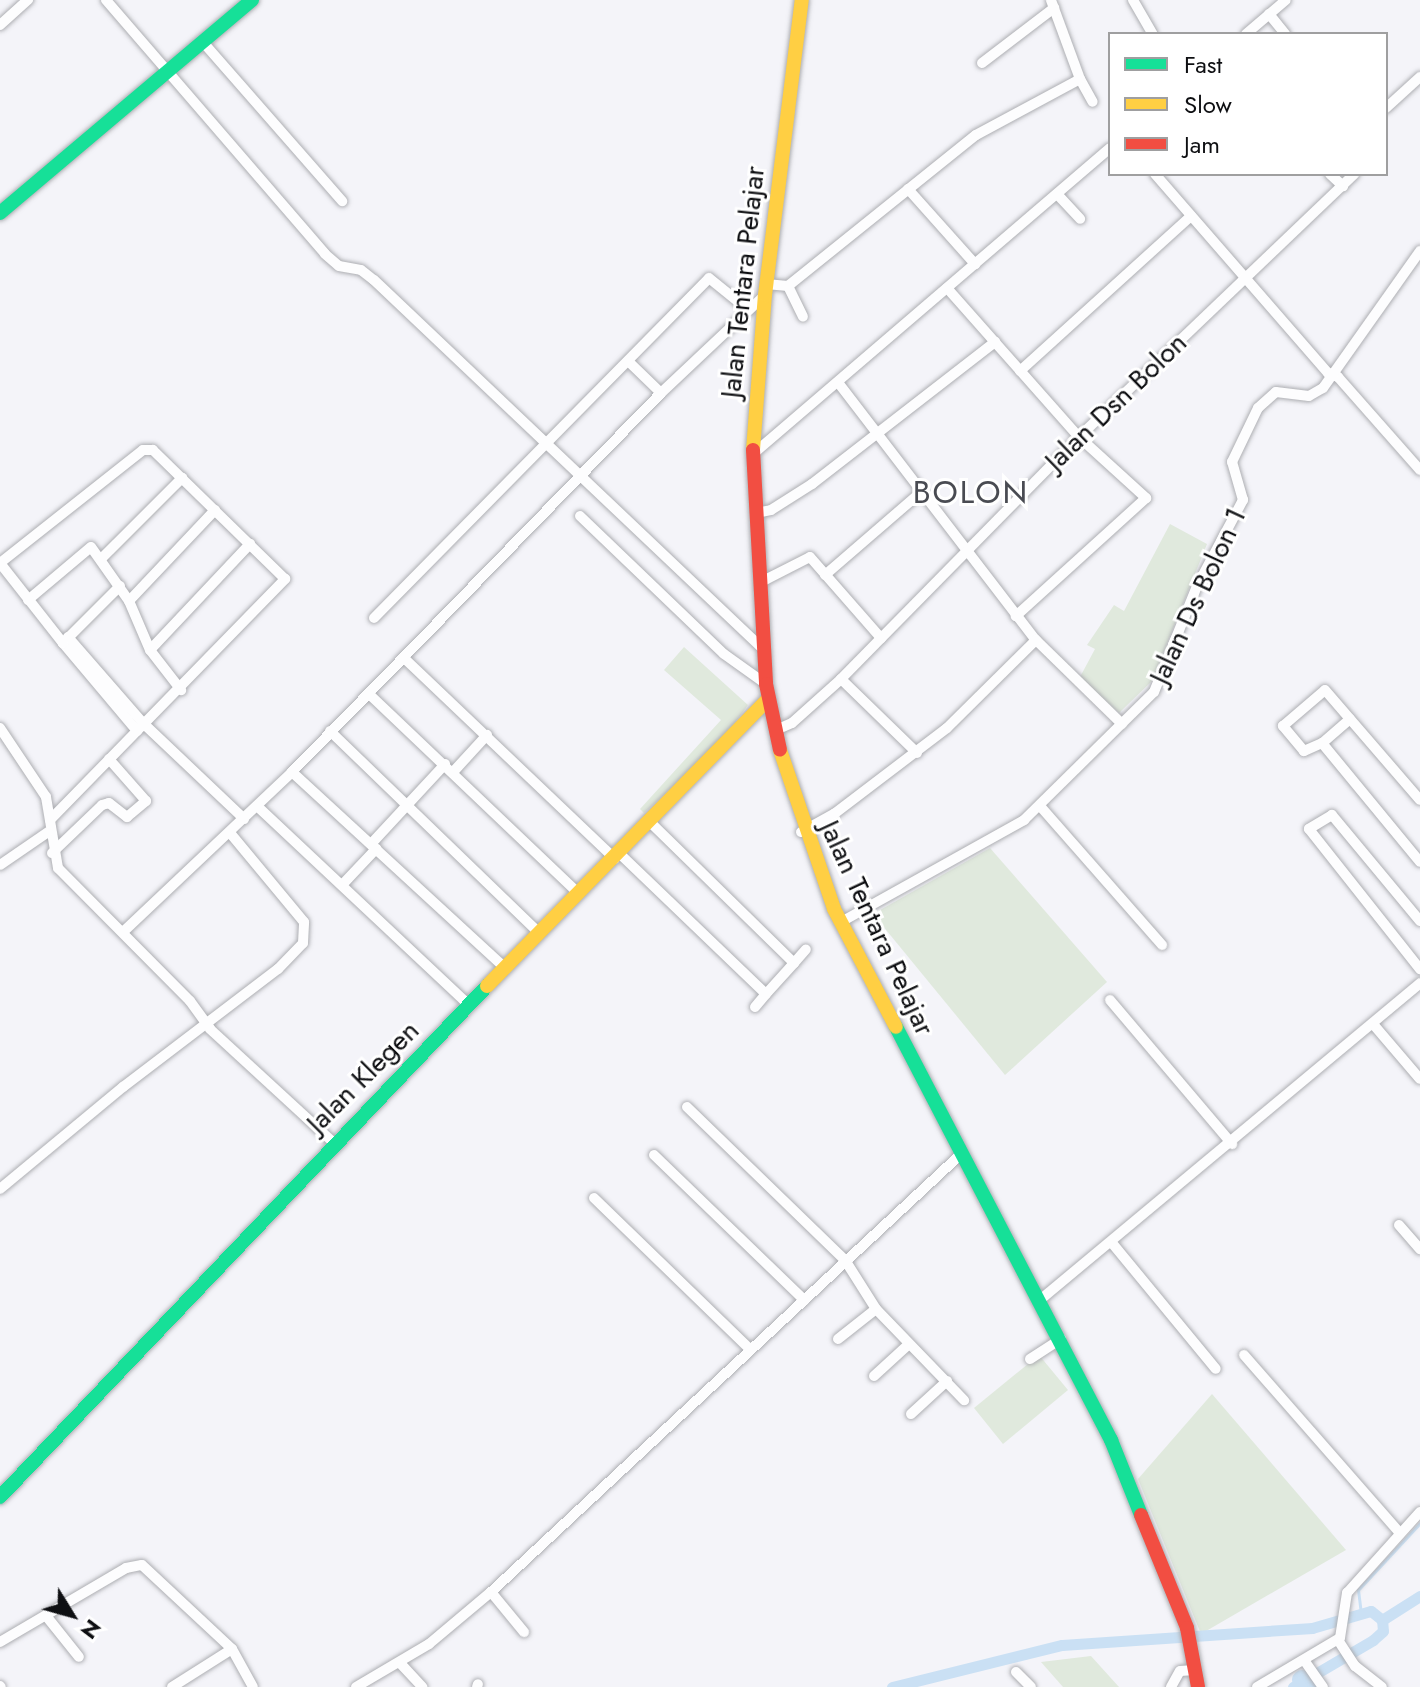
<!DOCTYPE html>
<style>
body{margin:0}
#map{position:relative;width:1420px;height:1687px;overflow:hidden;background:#f4f4f9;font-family:Jost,sans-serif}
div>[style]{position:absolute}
.green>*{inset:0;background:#e0e9dd}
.stream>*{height:3px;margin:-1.5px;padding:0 1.5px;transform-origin:1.5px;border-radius:1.5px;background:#cae0f4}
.canal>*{height:11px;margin:-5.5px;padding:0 5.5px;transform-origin:5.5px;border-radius:5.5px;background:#cae0f4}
.river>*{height:20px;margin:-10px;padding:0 10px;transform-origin:10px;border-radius:10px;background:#cae0f4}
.roads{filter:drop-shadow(0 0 2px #adaeb2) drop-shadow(0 0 2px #adaeb2)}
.street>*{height:10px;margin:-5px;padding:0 5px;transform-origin:5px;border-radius:5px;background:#fdfdfe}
.fast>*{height:14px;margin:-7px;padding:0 7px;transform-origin:7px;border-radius:7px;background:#16e098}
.slow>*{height:14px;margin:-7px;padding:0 7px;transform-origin:7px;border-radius:7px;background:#ffcf43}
.jam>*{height:14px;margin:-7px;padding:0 7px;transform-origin:7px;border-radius:7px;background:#f24e42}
span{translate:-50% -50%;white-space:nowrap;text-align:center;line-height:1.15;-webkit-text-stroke:6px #fff;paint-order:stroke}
.street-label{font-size:28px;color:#0e0f12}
.quarter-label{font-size:32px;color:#494b52;letter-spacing:2px}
.legend{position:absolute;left:1108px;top:32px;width:280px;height:144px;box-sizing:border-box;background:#fff;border:2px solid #9f9fa0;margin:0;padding:10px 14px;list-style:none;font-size:24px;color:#0e0f12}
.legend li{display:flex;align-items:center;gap:16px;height:40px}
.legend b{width:40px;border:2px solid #9f9fa0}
.north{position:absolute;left:32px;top:1575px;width:80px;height:80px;-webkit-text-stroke:6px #fff;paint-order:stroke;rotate:127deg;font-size:22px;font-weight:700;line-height:32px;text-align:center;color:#0e0f12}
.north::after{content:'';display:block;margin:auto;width:28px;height:36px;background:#0e0f12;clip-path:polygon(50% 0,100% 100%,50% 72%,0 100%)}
</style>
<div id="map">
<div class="green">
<i style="clip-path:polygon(1170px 524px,1207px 544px,1152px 681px,1119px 713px,1080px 677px,1095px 649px,1087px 645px,1114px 605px,1124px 611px)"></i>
<i style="clip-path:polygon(684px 647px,748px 705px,719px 744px,644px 813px,640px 809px,721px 720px,664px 670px)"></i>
<i style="clip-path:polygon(990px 848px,1107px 982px,1005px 1075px,873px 914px)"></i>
<i style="clip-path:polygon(1039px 1355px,1068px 1390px,1003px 1444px,974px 1408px)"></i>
<i style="clip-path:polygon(1212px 1394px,1346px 1550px,1201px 1634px,1138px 1479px)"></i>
<i style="clip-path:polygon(1091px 1656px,1119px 1687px,1063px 1687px,1041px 1662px)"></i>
</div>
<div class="stream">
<i style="left:1361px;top:1614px;width:24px;rotate:-97deg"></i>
<i style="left:1358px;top:1590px;width:91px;rotate:-47.2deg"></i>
</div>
<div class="canal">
<i style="left:892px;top:1687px;width:175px;rotate:-13.9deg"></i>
<i style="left:1062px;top:1645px;width:251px;rotate:-3.9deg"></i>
<i style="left:1312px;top:1628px;width:61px;rotate:-16.1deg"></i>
<i style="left:1371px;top:1611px;width:14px;rotate:39deg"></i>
<i style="left:1293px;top:1687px;width:93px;rotate:-30.4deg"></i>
<i style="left:1373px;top:1640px;width:13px;rotate:-42deg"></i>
<i style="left:1383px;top:1631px;width:11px;rotate:-95deg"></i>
<i style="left:1382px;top:1620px;width:45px;rotate:-32.3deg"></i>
</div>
<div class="river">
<i style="left:1302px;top:1680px;width:9px;rotate:49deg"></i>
</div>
<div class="roads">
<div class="street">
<i style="left:106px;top:0;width:335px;rotate:49.2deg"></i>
<i style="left:325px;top:254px;width:18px;rotate:41deg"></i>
<i style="left:339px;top:266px;width:22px;rotate:10deg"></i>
<i style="left:361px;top:270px;width:16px;rotate:38deg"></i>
<i style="left:374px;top:280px;width:536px;rotate:43.49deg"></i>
<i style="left:1133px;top:0;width:39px;rotate:60deg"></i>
<i style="left:1269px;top:14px;width:26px;rotate:51deg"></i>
<i style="left:0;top:25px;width:38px;rotate:-42deg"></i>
<i style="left:1246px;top:34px;width:52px;rotate:-40.4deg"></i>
<i style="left:202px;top:41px;width:213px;rotate:48.8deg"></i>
<i style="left:982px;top:63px;width:91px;rotate:-37.4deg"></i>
<i style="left:1080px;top:79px;width:26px;rotate:61deg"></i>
<i style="left:1386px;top:108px;width:46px;rotate:-42.4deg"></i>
<i style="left:1155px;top:174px;width:264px;rotate:49deg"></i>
<i style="left:1328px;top:373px;width:11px;rotate:22deg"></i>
<i style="left:1338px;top:377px;width:124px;rotate:48.6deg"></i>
<i style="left:1330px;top:174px;width:18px;rotate:43deg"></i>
<i style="left:908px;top:189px;width:101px;rotate:48.2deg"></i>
<i style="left:1057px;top:194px;width:34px;rotate:47deg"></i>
<i style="left:766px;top:284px;width:22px;rotate:5deg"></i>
<i style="left:788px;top:286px;width:241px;rotate:-38.8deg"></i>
<i style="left:976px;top:135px;width:118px;rotate:-28.3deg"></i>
<i style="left:1080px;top:79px;width:84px;rotate:-110.2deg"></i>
<i style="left:788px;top:286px;width:34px;rotate:64deg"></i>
<i style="left:947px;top:288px;width:199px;rotate:48.5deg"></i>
<i style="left:1079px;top:437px;width:91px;rotate:42.3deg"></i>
<i style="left:1146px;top:498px;width:176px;rotate:137.8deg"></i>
<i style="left:628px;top:361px;width:46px;rotate:44.1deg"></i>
<i style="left:1020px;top:371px;width:231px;rotate:-42.2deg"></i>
<i style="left:840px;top:385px;width:322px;rotate:52.5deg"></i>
<i style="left:1036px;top:640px;width:120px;rotate:44.3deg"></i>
<i style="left:753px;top:454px;width:470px;rotate:-40.6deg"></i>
<i style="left:215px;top:510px;width:125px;rotate:133.4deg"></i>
<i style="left:129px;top:601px;width:53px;rotate:66.8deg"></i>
<i style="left:150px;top:650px;width:146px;rotate:-46.7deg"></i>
<i style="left:756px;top:513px;width:15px;rotate:-11deg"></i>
<i style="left:771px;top:510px;width:49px;rotate:-32.4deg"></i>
<i style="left:812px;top:484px;width:232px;rotate:-37.8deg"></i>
<i style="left:580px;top:516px;width:199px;rotate:43.8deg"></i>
<i style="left:724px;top:654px;width:52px;rotate:35.5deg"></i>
<i style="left:101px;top:559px;width:115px;rotate:-45deg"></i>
<i style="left:825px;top:575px;width:125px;rotate:-40.8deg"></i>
<i style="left:759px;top:583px;width:57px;rotate:-27deg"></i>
<i style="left:810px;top:557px;width:108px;rotate:48.8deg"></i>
<i style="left:120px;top:586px;width:81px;rotate:135deg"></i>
<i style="left:63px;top:643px;width:115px;rotate:49.9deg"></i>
<i style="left:28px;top:600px;width:82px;rotate:-40.1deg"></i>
<i style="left:91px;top:547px;width:66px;rotate:54.9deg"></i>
<i style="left:374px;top:618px;width:477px;rotate:-45.4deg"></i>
<i style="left:709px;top:278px;width:48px;rotate:39deg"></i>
<i style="left:68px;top:637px;width:116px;rotate:48.9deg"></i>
<i style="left:144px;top:724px;width:138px;rotate:43.5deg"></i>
<i style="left:150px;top:650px;width:51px;rotate:52.2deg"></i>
<i style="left:404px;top:658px;width:291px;rotate:43.6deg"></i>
<i style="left:841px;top:679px;width:106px;rotate:44.2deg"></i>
<i style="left:369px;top:694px;width:290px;rotate:43.6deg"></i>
<i style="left:1350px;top:719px;width:37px;rotate:139deg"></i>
<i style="left:1322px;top:743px;width:154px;rotate:50.5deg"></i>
<i style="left:0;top:728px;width:83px;rotate:56.3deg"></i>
<i style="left:46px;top:797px;width:72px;rotate:80.4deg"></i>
<i style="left:58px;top:868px;width:187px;rotate:45.2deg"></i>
<i style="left:190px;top:1001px;width:34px;rotate:54deg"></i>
<i style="left:210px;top:1029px;width:168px;rotate:42.6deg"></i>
<i style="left:776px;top:730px;width:17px;rotate:-24deg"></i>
<i style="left:792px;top:723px;width:66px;rotate:-41.9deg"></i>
<i style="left:841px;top:679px;width:339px;rotate:-45.5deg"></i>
<i style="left:1079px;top:437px;width:381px;rotate:-43.7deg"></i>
<i style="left:330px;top:731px;width:292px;rotate:44deg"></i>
<i style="left:1322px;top:743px;width:20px;rotate:156deg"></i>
<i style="left:1304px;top:751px;width:33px;rotate:-130deg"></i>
<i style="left:1283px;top:726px;width:55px;rotate:-40.6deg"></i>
<i style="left:1325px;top:690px;width:145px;rotate:49.2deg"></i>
<i style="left:454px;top:771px;width:49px;rotate:-47.5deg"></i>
<i style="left:292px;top:772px;width:291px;rotate:42.6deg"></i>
<i style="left:257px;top:806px;width:292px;rotate:43.2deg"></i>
<i style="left:1040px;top:806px;width:185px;rotate:48.7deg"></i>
<i style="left:50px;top:820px;width:337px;rotate:-45.7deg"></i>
<i style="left:285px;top:579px;width:185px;rotate:-135.7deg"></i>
<i style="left:153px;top:450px;width:10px;rotate:180deg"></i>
<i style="left:143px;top:450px;width:182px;rotate:141.7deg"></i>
<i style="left:0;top:563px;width:102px;rotate:51.8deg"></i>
<i style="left:801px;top:832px;width:38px;rotate:-29deg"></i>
<i style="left:834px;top:814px;width:142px;rotate:-37.3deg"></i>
<i style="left:947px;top:728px;width:125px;rotate:-44.7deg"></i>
<i style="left:371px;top:844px;width:109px;rotate:-47.2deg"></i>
<i style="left:52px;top:853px;width:69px;rotate:-43.8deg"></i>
<i style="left:102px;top:805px;width:7px;rotate:-16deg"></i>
<i style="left:109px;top:803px;width:23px;rotate:38deg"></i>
<i style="left:127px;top:817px;width:25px;rotate:-40deg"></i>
<i style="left:146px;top:801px;width:56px;rotate:-131.4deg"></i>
<i style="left:620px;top:854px;width:202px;rotate:43.8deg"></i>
<i style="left:766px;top:994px;width:42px;rotate:-47.9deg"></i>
<i style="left:794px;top:963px;width:200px;rotate:-135.6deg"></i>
<i style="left:0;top:865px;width:58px;rotate:-34.5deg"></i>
<i style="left:342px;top:885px;width:50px;rotate:-46.6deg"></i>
<i style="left:1420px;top:921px;width:138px;rotate:-129.7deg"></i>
<i style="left:1332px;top:815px;width:27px;rotate:149deg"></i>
<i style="left:1309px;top:829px;width:179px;rotate:51.6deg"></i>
<i style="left:841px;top:922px;width:210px;rotate:-29.1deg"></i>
<i style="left:1024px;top:820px;width:182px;rotate:-44.6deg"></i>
<i style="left:1154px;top:692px;width:114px;rotate:-67.9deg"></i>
<i style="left:1197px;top:586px;width:98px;rotate:-61.9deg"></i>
<i style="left:1243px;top:500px;width:40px;rotate:-106deg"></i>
<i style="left:1232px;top:462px;width:60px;rotate:-64.3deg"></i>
<i style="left:1258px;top:408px;width:24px;rotate:-42deg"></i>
<i style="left:1276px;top:392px;width:33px;rotate:7deg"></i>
<i style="left:1309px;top:396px;width:16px;rotate:-30deg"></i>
<i style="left:1323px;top:388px;width:168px;rotate:-54.7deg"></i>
<i style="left:123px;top:932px;width:233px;rotate:-43.4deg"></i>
<i style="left:292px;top:772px;width:529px;rotate:-45.77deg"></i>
<i style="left:661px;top:393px;width:143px;rotate:-43.3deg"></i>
<i style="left:794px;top:963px;width:18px;rotate:-49deg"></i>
<i style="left:1110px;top:1000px;width:189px;rotate:49.7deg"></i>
<i style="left:755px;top:1007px;width:17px;rotate:-50deg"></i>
<i style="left:1373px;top:1024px;width:72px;rotate:49.5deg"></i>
<i style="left:687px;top:1107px;width:220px;rotate:44.1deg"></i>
<i style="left:845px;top:1260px;width:58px;rotate:57.7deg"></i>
<i style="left:876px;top:1309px;width:127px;rotate:46deg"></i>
<i style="left:654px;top:1155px;width:209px;rotate:44deg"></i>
<i style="left:0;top:1189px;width:160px;rotate:-39.7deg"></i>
<i style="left:123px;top:1087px;width:195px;rotate:-37.3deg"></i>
<i style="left:278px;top:969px;width:36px;rotate:-46deg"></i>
<i style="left:303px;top:943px;width:21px;rotate:-87deg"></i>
<i style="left:304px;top:922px;width:116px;rotate:-129.7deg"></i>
<i style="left:594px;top:1198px;width:216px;rotate:44.1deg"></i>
<i style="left:1399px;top:1225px;width:32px;rotate:49deg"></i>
<i style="left:1112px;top:1243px;width:163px;rotate:50.5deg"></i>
<i style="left:1040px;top:1300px;width:495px;rotate:-39.8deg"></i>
<i style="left:838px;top:1339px;width:48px;rotate:-38.3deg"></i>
<i style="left:1244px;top:1355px;width:235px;rotate:48.8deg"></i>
<i style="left:1030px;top:1359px;width:37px;rotate:-33deg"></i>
<i style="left:874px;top:1376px;width:47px;rotate:-42.4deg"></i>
<i style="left:911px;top:1414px;width:49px;rotate:-42.5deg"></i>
<i style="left:491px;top:1592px;width:52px;rotate:50.5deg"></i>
<i style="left:47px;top:1617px;width:51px;rotate:51.3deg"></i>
<i style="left:1338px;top:1640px;width:31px;rotate:57deg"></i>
<i style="left:1355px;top:1666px;width:34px;rotate:38deg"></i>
<i style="left:0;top:1642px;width:146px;rotate:-30.4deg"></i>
<i style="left:126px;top:1568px;width:16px;rotate:-11deg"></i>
<i style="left:142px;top:1565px;width:123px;rotate:43deg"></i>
<i style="left:232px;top:1649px;width:43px;rotate:61.1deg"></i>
<i style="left:1304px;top:1660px;width:33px;rotate:55deg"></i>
<i style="left:400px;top:1663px;width:33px;rotate:47deg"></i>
<i style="left:1016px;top:1672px;width:21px;rotate:45deg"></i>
<i style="left:0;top:1686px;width:1px;rotate:45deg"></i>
<i style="left:172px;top:1687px;width:71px;rotate:-32.3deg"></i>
<i style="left:356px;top:1687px;width:85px;rotate:-30.5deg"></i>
<i style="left:429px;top:1644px;width:81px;rotate:-40deg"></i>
<i style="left:491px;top:1592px;width:642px;rotate:-42.98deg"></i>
<i style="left:477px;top:1687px;width:3px;rotate:-72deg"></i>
<i style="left:1171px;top:1687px;width:18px;rotate:-61deg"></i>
<i style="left:1180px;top:1671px;width:15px;rotate:-4deg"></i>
<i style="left:1257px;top:1687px;width:96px;rotate:-30.6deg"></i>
<i style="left:1340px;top:1638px;width:46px;rotate:-81.2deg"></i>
<i style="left:1347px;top:1593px;width:109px;rotate:-48deg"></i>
</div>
<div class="fast">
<i style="left:0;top:213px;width:330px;rotate:-40.2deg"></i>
<i style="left:896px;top:1027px;width:466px;rotate:62.5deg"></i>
<i style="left:1111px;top:1440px;width:81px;rotate:68.2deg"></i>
<i style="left:0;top:1497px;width:706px;rotate:-46.38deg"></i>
</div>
<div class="slow">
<i style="left:753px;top:450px;width:155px;rotate:-85.6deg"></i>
<i style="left:765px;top:295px;width:297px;rotate:-82.9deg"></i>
<i style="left:780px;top:750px;width:168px;rotate:71.2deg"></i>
<i style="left:834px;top:909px;width:133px;rotate:62.3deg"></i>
<i style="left:487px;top:986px;width:402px;rotate:-45.6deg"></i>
</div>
<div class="jam">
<i style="left:753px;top:450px;width:234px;rotate:86.8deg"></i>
<i style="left:766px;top:684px;width:67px;rotate:78deg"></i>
<i style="left:1141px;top:1515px;width:122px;rotate:67.8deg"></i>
<i style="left:1187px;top:1628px;width:60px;rotate:79.4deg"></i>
</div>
</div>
<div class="street-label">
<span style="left:743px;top:282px;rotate:-84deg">Jalan Tentara Pelajar</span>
<span style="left:1116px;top:402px;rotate:-44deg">Jalan Dsn Bolon</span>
<span style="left:1198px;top:596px;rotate:-65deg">Jalan Ds Bolon 1</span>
<span style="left:877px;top:928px;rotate:65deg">Jalan Tentara Pelajar</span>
<span style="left:363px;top:1077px;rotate:-45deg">Jalan Klegen</span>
</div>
<div class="quarter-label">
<span style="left:971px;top:492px">BOLON</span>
</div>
<ul class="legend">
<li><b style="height:10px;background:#16e098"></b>Fast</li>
<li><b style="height:10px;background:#ffcf43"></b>Slow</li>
<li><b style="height:10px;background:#f24e42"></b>Jam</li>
</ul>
<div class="north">N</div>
</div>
